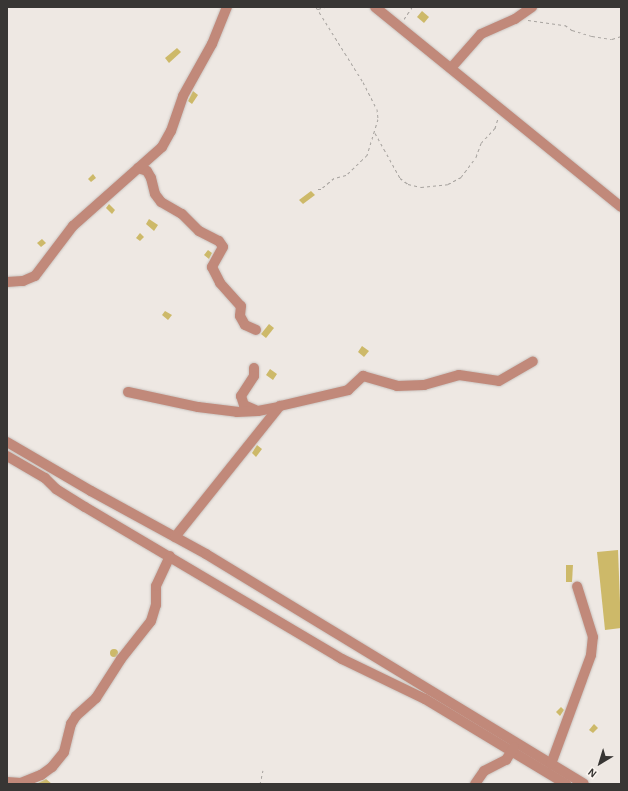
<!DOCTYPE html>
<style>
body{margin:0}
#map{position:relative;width:628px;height:791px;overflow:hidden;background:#eee8e3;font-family:"Alegreya Sans",sans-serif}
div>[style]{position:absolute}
.building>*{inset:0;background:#cdb969}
.round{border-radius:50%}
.path>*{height:1px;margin-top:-0.5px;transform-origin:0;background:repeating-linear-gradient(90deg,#a7a39f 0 3px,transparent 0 6px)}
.roads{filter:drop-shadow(0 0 1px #cac4c0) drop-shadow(0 0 1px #cac4c0)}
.minor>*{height:10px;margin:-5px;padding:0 5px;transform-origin:5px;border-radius:5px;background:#c1897a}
span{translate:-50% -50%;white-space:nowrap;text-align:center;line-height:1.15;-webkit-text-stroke:3px #fbf5f0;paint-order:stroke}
.frame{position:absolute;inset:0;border:8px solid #383634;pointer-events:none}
.north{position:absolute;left:580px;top:743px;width:40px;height:40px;-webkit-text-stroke:3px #fbf5f0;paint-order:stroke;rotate:218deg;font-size:11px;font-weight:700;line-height:16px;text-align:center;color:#383634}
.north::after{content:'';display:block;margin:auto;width:14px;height:18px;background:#383634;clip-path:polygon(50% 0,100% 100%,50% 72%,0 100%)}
</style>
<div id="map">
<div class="building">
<i style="clip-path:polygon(422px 11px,429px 17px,424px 23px,417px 17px)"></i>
<i style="clip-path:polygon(177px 48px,181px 52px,169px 63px,165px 58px)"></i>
<i style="clip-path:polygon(193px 91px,198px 95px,192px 104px,188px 101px)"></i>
<i style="clip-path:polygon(93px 174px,96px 178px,91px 182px,88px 179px)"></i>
<i style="clip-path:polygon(311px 191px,315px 195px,303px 204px,299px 200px)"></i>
<i style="clip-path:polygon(109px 204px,115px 210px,112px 214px,106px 208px)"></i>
<i style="clip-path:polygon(149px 219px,158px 225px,154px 231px,146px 224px)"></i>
<i style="clip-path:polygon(140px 233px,144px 237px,140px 241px,136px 238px)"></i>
<i style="clip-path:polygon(42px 239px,46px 243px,41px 247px,37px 243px)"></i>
<i style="clip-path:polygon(208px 250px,212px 253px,209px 259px,204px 255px)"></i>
<i style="clip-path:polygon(165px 311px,172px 315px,168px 320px,162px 315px)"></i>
<i style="clip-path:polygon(269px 324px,274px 328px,266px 338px,261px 334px)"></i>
<i style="clip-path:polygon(362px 346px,369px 351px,364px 357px,358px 352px)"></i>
<i style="clip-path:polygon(270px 369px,277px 374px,273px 380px,266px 375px)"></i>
<i style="clip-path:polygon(257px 445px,262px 449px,256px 457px,252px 453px)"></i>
<i style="clip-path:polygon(618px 550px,621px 628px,605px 630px,597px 552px)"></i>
<i style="clip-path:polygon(566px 565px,573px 565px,572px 582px,566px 582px)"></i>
<i class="round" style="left:110px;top:649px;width:8px;height:8px"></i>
<i style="clip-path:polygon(561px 707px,564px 710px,560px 716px,556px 712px)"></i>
<i style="clip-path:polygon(594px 724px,598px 728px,593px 733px,589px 730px)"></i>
<i style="clip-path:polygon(46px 779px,52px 784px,38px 784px,38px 783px)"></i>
</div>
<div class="path">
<i style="left:316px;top:7px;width:89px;rotate:57.9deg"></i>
<i style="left:363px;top:82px;width:30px;rotate:63deg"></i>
<i style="left:377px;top:109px;width:10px;rotate:84deg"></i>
<i style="left:378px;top:119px;width:38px;rotate:107deg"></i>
<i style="left:367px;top:155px;width:29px;rotate:136deg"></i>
<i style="left:346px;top:175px;width:12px;rotate:166deg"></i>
<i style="left:334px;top:178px;width:17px;rotate:140deg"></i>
<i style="left:321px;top:189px;width:4px;rotate:180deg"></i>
<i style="left:350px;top:7px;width:15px"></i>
<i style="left:318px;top:9px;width:7px;rotate:-16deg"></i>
<i style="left:404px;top:19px;width:14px;rotate:-56deg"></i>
<i style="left:528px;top:20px;width:37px;rotate:8deg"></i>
<i style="left:565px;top:25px;width:9px;rotate:36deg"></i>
<i style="left:572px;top:30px;width:21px;rotate:17deg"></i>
<i style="left:592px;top:36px;width:20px;rotate:9deg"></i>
<i style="left:612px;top:39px;width:9px;rotate:-18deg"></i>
<i style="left:375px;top:133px;width:51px;rotate:60.9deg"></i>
<i style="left:400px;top:178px;width:10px;rotate:37deg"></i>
<i style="left:408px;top:184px;width:13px;rotate:13deg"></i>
<i style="left:421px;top:187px;width:27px;rotate:-6deg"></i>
<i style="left:448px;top:184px;width:15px;rotate:-28deg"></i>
<i style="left:461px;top:177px;width:25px;rotate:-53deg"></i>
<i style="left:476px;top:157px;width:15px;rotate:-70deg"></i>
<i style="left:481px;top:143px;width:21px;rotate:-47deg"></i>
<i style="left:495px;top:128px;width:10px;rotate:-73deg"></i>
<i style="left:260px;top:784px;width:14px;rotate:-78deg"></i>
</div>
<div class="roads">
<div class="minor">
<i style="left:375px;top:7px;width:317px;rotate:39.1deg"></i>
<i style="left:451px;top:68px;width:45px;rotate:-48.6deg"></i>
<i style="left:481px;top:34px;width:37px;rotate:-24deg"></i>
<i style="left:515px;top:19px;width:21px;rotate:-35deg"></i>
<i style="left:138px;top:168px;width:9px;rotate:18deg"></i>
<i style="left:147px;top:171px;width:8px;rotate:60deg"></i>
<i style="left:151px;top:178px;width:16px;rotate:76deg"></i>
<i style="left:155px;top:194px;width:10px;rotate:53deg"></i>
<i style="left:161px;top:202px;width:24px;rotate:30deg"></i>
<i style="left:182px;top:214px;width:24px;rotate:45deg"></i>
<i style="left:199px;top:231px;width:22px;rotate:27deg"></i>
<i style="left:219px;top:241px;width:7px;rotate:56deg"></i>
<i style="left:223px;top:247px;width:23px;rotate:119deg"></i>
<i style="left:212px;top:267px;width:18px;rotate:63deg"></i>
<i style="left:220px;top:283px;width:31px;rotate:48deg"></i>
<i style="left:241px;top:306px;width:10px;rotate:96deg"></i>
<i style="left:240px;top:316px;width:10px;rotate:61deg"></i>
<i style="left:245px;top:325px;width:12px;rotate:24deg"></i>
<i style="left:7px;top:282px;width:16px;rotate:-4deg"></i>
<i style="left:23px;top:281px;width:13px;rotate:-23deg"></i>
<i style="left:35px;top:276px;width:63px;rotate:-52.8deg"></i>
<i style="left:73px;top:226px;width:119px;rotate:-41.6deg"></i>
<i style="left:162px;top:147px;width:18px;rotate:-61deg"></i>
<i style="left:171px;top:131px;width:37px;rotate:-71deg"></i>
<i style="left:183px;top:96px;width:60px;rotate:-60.9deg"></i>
<i style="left:212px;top:44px;width:40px;rotate:-68deg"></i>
<i style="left:254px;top:368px;width:8px;rotate:90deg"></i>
<i style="left:254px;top:376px;width:24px;rotate:123deg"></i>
<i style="left:241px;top:396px;width:9px;rotate:72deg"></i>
<i style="left:244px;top:405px;width:12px;rotate:24deg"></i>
<i style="left:128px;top:392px;width:72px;rotate:12.1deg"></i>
<i style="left:198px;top:407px;width:39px;rotate:7deg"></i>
<i style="left:237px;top:412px;width:21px;rotate:-3deg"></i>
<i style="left:258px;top:411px;width:20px;rotate:-11deg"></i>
<i style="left:7px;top:442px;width:97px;rotate:30.3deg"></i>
<i style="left:91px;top:491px;width:131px;rotate:28.7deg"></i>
<i style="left:206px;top:554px;width:442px;rotate:31.3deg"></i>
<i style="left:7px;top:456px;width:44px;rotate:30.1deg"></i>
<i style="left:45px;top:478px;width:16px;rotate:45deg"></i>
<i style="left:56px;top:489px;width:34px;rotate:32deg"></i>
<i style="left:85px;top:507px;width:299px;rotate:30.6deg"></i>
<i style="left:342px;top:659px;width:92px;rotate:25.7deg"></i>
<i style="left:425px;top:699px;width:165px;rotate:31.1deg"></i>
<i style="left:175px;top:537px;width:168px;rotate:-51.3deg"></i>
<i style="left:280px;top:406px;width:70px;rotate:-13.2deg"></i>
<i style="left:348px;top:390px;width:21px;rotate:-43deg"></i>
<i style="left:363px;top:376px;width:35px;rotate:16deg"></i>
<i style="left:397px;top:386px;width:27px;rotate:-2deg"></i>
<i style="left:424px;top:385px;width:36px;rotate:-16deg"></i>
<i style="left:459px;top:375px;width:40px;rotate:8.5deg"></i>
<i style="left:499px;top:381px;width:39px;rotate:-30deg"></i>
<i style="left:551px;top:764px;width:116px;rotate:-69.8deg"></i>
<i style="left:591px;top:655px;width:18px;rotate:-84deg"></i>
<i style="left:593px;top:637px;width:53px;rotate:-107.4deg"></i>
<i style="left:7px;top:782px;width:14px;rotate:4deg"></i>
<i style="left:21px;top:783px;width:22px;rotate:-22deg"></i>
<i style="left:41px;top:775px;width:14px;rotate:-36deg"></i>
<i style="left:52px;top:767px;width:19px;rotate:-51deg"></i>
<i style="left:64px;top:752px;width:29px;rotate:-76deg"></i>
<i style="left:71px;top:724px;width:9px;rotate:-58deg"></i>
<i style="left:76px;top:716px;width:27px;rotate:-42deg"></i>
<i style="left:96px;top:698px;width:46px;rotate:-57.3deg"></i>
<i style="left:121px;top:659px;width:48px;rotate:-51.7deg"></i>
<i style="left:151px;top:621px;width:17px;rotate:-73deg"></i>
<i style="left:156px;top:605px;width:19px;rotate:-90deg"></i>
<i style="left:156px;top:586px;width:33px;rotate:-65deg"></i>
<i style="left:475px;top:784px;width:16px;rotate:-55deg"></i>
<i style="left:484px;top:771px;width:25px;rotate:-27deg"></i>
<i style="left:506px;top:760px;width:15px;rotate:-58deg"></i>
</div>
</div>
<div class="frame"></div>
<div class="north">N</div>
</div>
